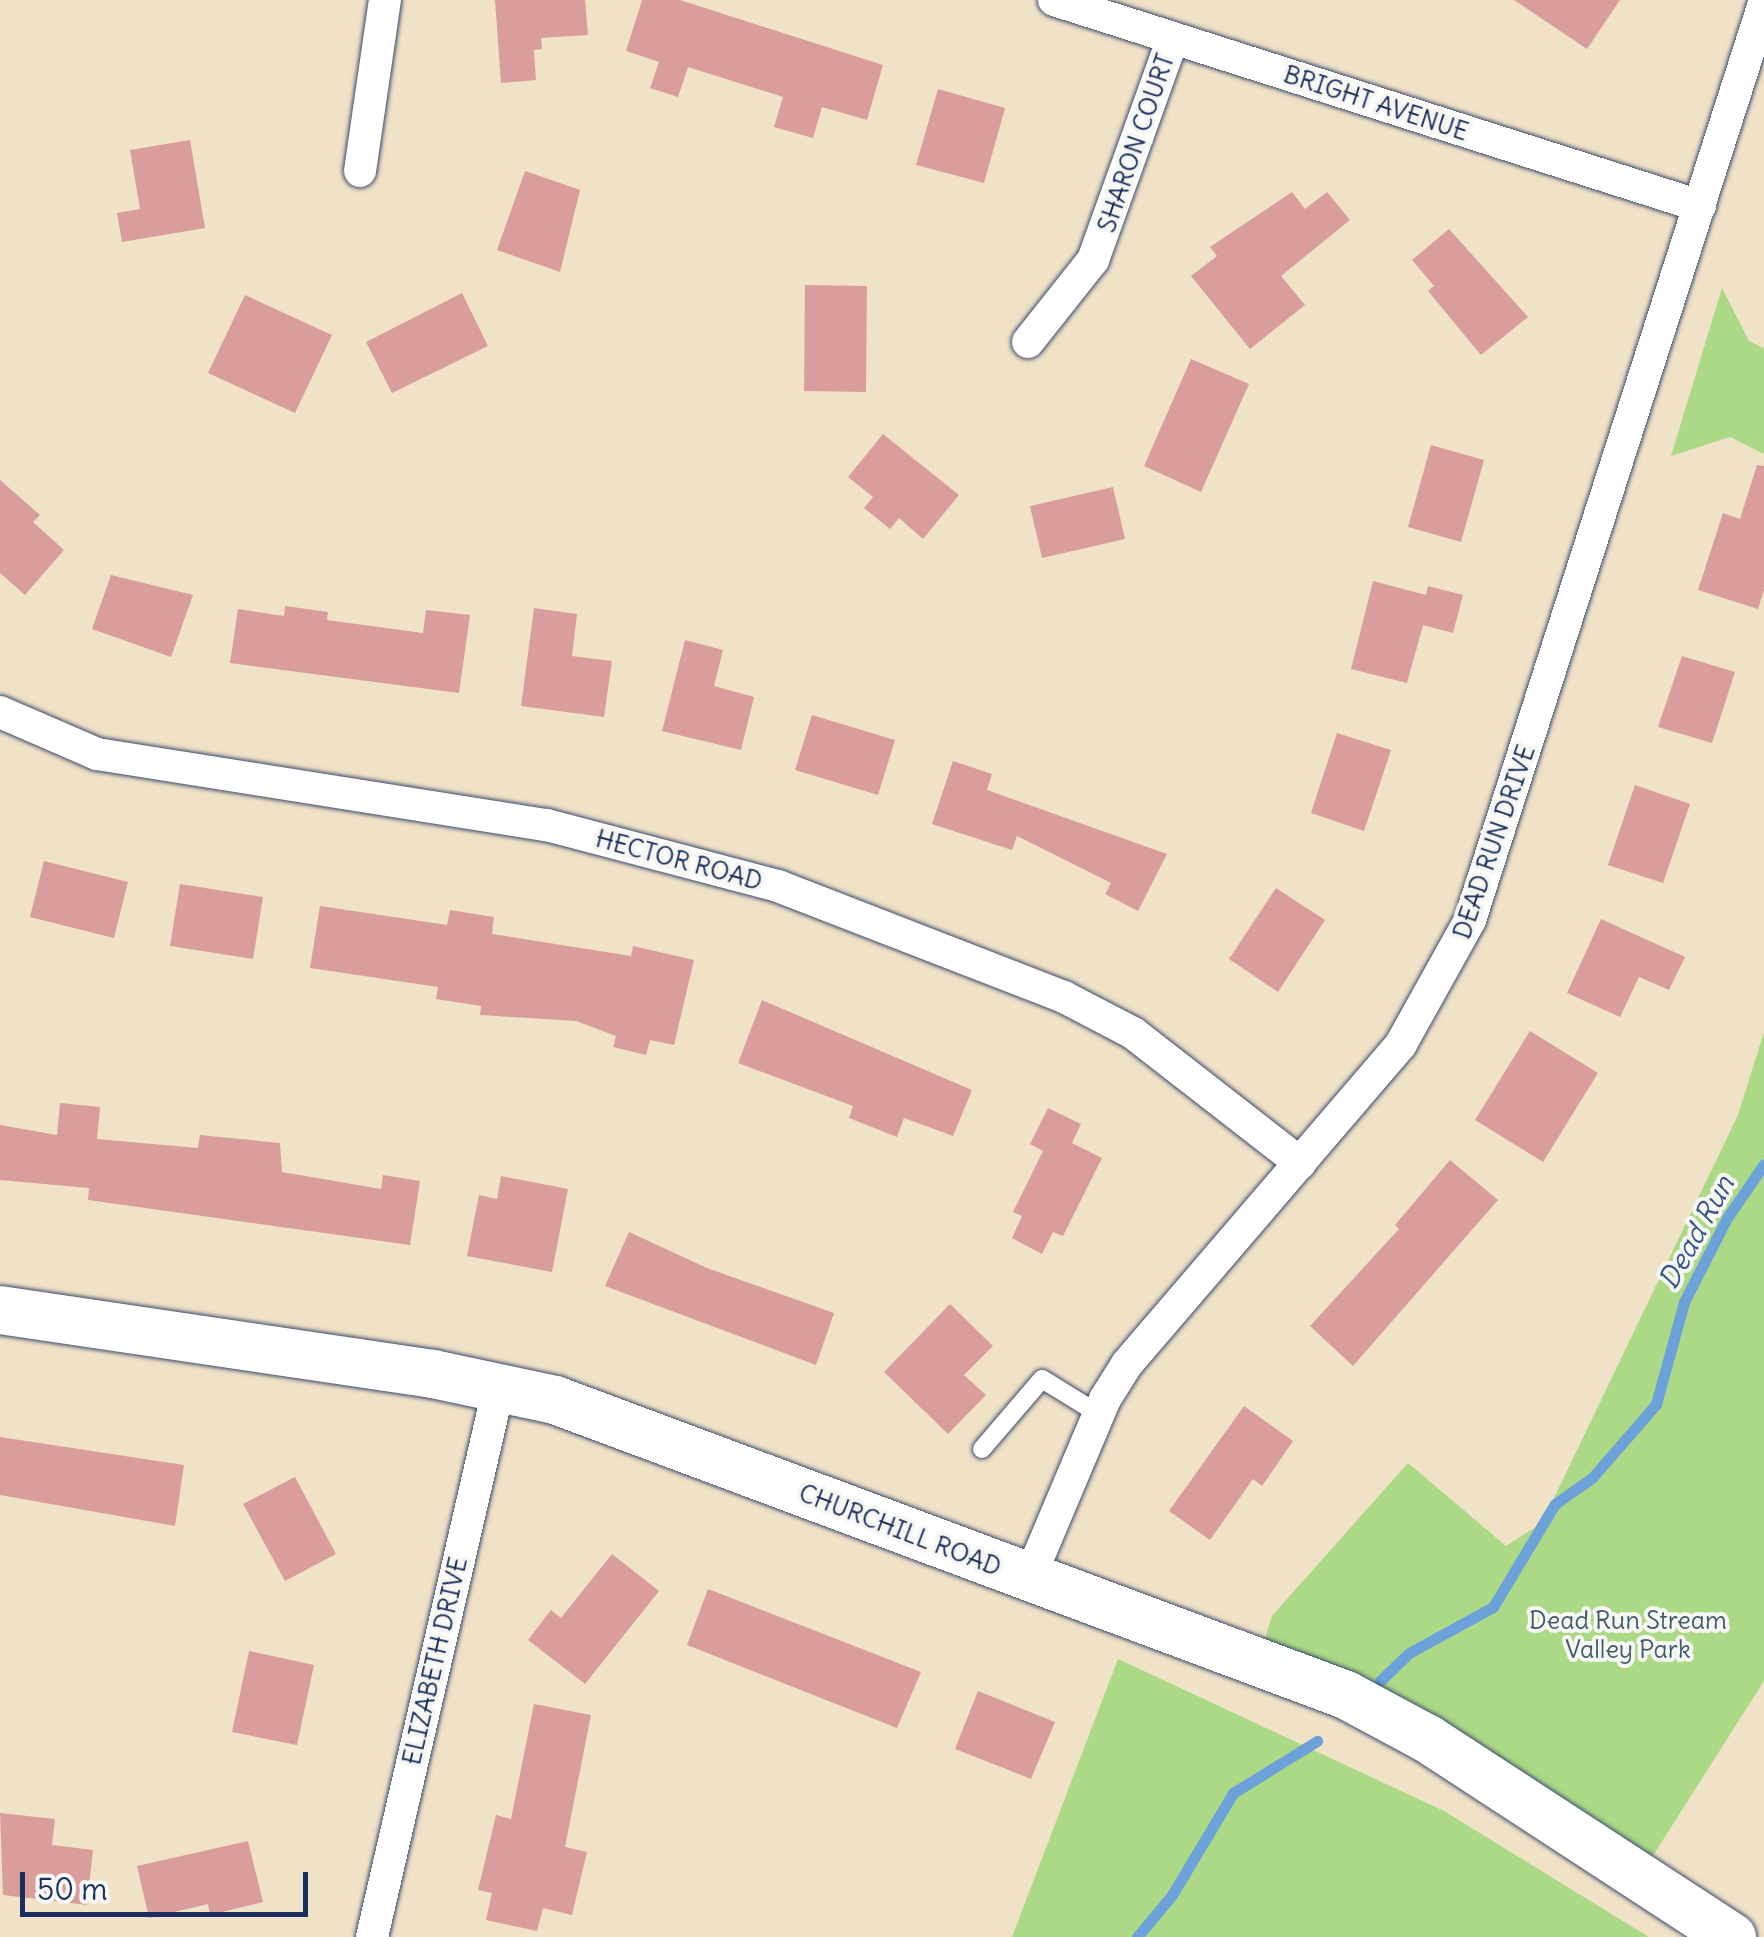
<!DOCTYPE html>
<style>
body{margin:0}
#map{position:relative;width:1764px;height:1937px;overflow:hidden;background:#f0e2c7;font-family:Delius,sans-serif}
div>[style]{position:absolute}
.green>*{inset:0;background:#abd986}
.stream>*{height:11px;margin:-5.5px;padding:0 5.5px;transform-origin:5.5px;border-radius:5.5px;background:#6da1d9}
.building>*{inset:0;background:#d99e9c}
.roads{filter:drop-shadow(0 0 2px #3b4a6e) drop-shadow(0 0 2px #3b4a6e)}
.lane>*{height:18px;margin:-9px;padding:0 9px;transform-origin:9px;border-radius:9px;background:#fff}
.street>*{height:32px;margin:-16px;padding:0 16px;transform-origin:16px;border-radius:16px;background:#fff}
.secondary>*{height:48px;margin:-24px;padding:0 24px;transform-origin:24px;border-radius:24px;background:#fff}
span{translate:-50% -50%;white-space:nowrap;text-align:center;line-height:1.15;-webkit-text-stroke:8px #f6f6f2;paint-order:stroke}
.street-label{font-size:25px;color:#1b2f5e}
.park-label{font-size:25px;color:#3f5a68}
.water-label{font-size:28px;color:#385789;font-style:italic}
.scale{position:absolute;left:20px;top:1872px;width:288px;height:45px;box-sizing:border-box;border:5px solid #1b2f5e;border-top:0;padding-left:12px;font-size:30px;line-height:35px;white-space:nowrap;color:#1b2f5e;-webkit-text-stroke:8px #f6f6f2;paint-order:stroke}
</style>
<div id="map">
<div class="green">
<i style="clip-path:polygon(1722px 288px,1749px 341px,1764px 348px,1764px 454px,1730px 437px,1671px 456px)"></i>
<i style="clip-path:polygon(1764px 1032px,1764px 1681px,1647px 1865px,1265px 1639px,1272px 1616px,1408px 1463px,1506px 1546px,1542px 1523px,1738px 1115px)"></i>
<i style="clip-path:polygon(1118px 1659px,1444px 1811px,1649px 1937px,1012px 1937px)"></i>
</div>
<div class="stream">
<i style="left:1380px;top:1681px;width:40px;rotate:-44deg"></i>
<i style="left:1409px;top:1653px;width:96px;rotate:-28.7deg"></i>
<i style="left:1493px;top:1607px;width:120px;rotate:-59deg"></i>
<i style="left:1555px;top:1504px;width:45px;rotate:-35.1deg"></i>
<i style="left:1592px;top:1478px;width:98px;rotate:-49.1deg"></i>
<i style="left:1656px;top:1404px;width:106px;rotate:-74.6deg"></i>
<i style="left:1684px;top:1302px;width:94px;rotate:-62.9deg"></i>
<i style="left:1727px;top:1218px;width:65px;rotate:-55.6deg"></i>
<i style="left:1137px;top:1937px;width:55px;rotate:-50.2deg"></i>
<i style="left:1172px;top:1895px;width:119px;rotate:-59.1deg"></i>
<i style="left:1233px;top:1793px;width:99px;rotate:-31.8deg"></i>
</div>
<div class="building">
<i style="clip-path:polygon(495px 0,585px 0,588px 35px,541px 38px,542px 49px,534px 50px,536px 80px,501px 83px)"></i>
<i style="clip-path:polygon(642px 0,680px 0,883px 65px,867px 120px,822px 107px,813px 138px,774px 127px,783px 97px,688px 67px,678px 97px,650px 88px,659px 62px,626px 51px)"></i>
<i style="clip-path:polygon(1514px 0,1620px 0,1587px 49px)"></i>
<i style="clip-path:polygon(938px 89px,1005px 108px,984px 183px,916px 165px)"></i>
<i style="clip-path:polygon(190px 140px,205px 228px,122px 242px,117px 213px,140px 209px,130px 150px)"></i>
<i style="clip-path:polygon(525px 171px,580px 190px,560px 272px,497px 250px)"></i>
<i style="clip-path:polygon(1292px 192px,1305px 209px,1327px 192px,1350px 220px,1281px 276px,1305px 305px,1250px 349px,1191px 276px,1217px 256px,1210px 247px)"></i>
<i style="clip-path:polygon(1449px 229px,1528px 317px,1481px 355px,1428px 291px,1434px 286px,1412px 260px)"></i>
<i style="clip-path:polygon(805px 285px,867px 286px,866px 392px,804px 391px)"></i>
<i style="clip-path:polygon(462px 293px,488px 346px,392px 393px,366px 342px)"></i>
<i style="clip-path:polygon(245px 295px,332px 335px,295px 413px,208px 373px)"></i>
<i style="clip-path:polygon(1191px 359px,1249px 384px,1201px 492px,1144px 466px)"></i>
<i style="clip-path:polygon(883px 434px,959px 495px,923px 539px,899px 518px,890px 529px,864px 508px,873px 497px,848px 477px)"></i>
<i style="clip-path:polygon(1431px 445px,1484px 460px,1461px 542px,1408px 527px)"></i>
<i style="clip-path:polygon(1757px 465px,1764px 466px,1764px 590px,1758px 609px,1698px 590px,1723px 513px,1740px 519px)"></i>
<i style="clip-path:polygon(0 480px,40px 515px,33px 522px,64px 550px,25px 595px,0 573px)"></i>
<i style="clip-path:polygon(1113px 487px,1125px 539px,1042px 558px,1030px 506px)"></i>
<i style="clip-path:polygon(111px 575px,193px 595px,171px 657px,92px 629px)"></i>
<i style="clip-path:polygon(1373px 581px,1426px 595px,1428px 586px,1463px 595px,1453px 633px,1423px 625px,1407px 683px,1351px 669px)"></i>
<i style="clip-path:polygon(285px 606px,328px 612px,327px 620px,423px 633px,426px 610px,470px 615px,459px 693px,230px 663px,238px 609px,284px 616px)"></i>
<i style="clip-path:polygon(534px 608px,577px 614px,572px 656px,612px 661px,604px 717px,521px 706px)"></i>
<i style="clip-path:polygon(685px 640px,723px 650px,714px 686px,754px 697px,741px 750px,662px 731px)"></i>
<i style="clip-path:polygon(1682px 656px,1735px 672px,1712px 743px,1658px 727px)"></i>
<i style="clip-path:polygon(812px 715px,895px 740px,878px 795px,795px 770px)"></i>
<i style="clip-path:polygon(1337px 733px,1391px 750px,1364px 831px,1311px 813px)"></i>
<i style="clip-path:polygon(953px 761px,992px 774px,987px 790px,1167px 854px,1138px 911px,1105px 894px,1111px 883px,1017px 836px,1012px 850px,932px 824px)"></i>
<i style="clip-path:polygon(1635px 785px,1690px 804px,1663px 883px,1608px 865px)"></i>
<i style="clip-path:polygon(44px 861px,128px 882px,114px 938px,30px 917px)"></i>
<i style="clip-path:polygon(180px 884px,263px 897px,253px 959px,170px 946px)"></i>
<i style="clip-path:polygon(1276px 888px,1325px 920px,1278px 992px,1229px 959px)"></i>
<i style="clip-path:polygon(320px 906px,447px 925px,450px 910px,494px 917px,492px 934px,631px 956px,633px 946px,694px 960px,674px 1045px,650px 1040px,646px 1055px,613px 1047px,616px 1036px,576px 1021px,480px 1015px,481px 1006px,436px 999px,438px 987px,310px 968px)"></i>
<i style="clip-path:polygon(1601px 919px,1685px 957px,1669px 990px,1639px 977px,1620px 1017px,1567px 993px)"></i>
<i style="clip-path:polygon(762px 1000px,972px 1090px,953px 1136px,904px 1118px,897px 1137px,849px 1118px,853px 1106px,738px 1063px)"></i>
<i style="clip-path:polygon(1530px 1031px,1598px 1073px,1543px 1162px,1475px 1120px)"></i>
<i style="clip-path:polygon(60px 1103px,100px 1107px,97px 1139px,198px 1148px,200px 1135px,280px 1143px,282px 1172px,381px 1189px,383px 1175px,420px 1181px,410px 1245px,88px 1200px,89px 1188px,0 1180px,0 1125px,57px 1135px)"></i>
<i style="clip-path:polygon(1048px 1108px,1081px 1124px,1072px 1143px,1102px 1158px,1063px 1236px,1053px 1232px,1042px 1254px,1012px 1238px,1022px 1216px,1013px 1212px,1043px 1151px,1030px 1144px)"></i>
<i style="clip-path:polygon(1450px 1160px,1498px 1200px,1353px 1366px,1310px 1326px,1399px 1229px,1395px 1225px)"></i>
<i style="clip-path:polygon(501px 1176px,568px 1189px,552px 1272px,467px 1256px,479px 1195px,497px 1199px)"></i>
<i style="clip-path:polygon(629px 1232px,707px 1268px,834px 1313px,816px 1365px,605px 1286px)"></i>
<i style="clip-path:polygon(950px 1304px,993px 1346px,964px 1375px,986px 1395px,948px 1434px,884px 1372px)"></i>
<i style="clip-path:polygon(1244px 1406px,1293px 1441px,1262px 1486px,1253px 1479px,1210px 1540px,1169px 1511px)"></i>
<i style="clip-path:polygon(0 1437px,184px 1465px,175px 1526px,0 1495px)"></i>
<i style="clip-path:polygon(295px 1477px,336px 1554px,285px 1581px,243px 1504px)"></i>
<i style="clip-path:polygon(612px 1554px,659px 1591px,585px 1684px,528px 1640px,551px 1610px,561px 1618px)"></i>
<i style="clip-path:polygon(708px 1589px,921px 1672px,897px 1728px,687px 1645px)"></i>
<i style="clip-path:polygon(249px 1651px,314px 1665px,297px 1745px,232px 1732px)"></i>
<i style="clip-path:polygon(978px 1691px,1055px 1722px,1031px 1779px,955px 1749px)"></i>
<i style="clip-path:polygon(534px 1704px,591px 1715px,565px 1847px,587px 1852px,572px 1915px,543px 1908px,537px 1931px,486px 1920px,492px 1893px,478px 1890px,496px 1815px,511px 1819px)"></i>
<i style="clip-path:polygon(0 1813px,55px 1819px,52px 1845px,93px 1850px,87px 1905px,3px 1895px)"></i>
<i style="clip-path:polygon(248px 1841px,263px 1902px,210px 1915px,208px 1904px,149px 1918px,137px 1866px)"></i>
</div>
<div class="roads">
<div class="lane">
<i style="left:982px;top:1449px;width:92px;rotate:-49.4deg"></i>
<i style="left:1042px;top:1379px;width:67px;rotate:31.6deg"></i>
</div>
<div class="street">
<i style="left:1054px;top:0;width:678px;rotate:17.69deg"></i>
<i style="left:360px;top:171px;width:173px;rotate:-81.7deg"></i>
<i style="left:1028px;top:342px;width:105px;rotate:-51.6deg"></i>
<i style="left:1093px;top:260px;width:236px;rotate:-70.2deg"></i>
<i style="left:0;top:712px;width:106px;rotate:23.4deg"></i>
<i style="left:97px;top:754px;width:456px;rotate:9deg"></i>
<i style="left:547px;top:825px;width:239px;rotate:14.8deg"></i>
<i style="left:778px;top:886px;width:307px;rotate:21.2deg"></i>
<i style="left:1064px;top:997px;width:78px;rotate:27.6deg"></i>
<i style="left:1133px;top:1033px;width:212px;rotate:37.9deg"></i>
<i style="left:1029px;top:1579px;width:195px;rotate:-67.1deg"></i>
<i style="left:1105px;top:1399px;width:41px;rotate:-57.8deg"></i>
<i style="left:1127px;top:1364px;width:421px;rotate:-49.4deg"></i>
<i style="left:1401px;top:1044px;width:142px;rotate:-60.9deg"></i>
<i style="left:1470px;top:920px;width:963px;rotate:-72.22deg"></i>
<i style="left:372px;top:1937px;width:565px;rotate:-77.02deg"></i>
</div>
<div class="secondary">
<i style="left:0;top:1310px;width:438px;rotate:8.4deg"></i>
<i style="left:433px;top:1374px;width:125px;rotate:12deg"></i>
<i style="left:555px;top:1400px;width:844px;rotate:20.45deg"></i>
<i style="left:1346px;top:1695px;width:93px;rotate:28.2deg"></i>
<i style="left:1428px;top:1739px;width:363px;rotate:33.1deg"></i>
</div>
</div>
<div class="street-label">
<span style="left:1376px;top:103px;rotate:18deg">BRIGHT AVENUE</span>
<span style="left:1136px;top:143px;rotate:-71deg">SHARON COURT</span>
<span style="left:1494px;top:842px;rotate:-71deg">DEAD RUN DRIVE</span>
<span style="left:679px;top:860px;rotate:15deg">HECTOR ROAD</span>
<span style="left:900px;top:1530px;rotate:21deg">CHURCHILL ROAD</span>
<span style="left:435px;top:1661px;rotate:-77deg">ELIZABETH DRIVE</span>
</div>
<div class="park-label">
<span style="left:1628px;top:1635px">Dead Run Stream<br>Valley Park</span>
</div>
<div class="water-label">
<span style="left:1696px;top:1232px;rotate:-61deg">Dead Run</span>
</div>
<div class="scale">50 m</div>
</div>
